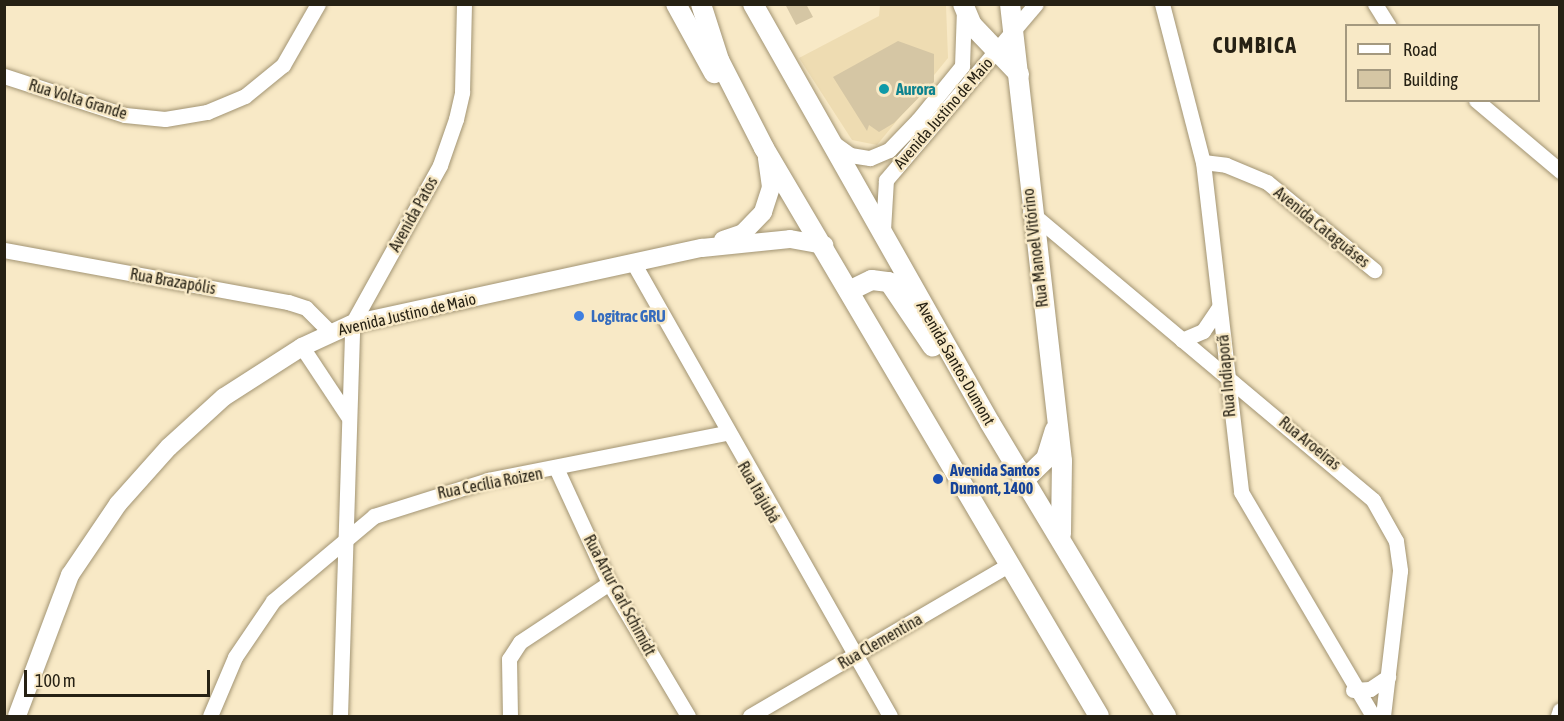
<!DOCTYPE html>
<meta charset="utf-8">
<style>
body{margin:0}
#map{position:relative;width:1564px;height:721px;overflow:hidden;background:#f8e9c6;font-family:"Asap Condensed",sans-serif}
div>[style]{position:absolute}
.built>*{inset:0;background:#eedcb2}
.building>*{inset:0;background:#d5c6a4}
.roads{filter:drop-shadow(0 0 2px #a29473) drop-shadow(0 0 2px #a29473)}
.minor>*{height:15px;margin:-7.5px;padding:0 7.5px;transform-origin:7.5px;border-radius:7.5px;background:#fff}
.tertiary>*{height:18px;margin:-9px;padding:0 9px;transform-origin:9px;border-radius:9px;background:#fff}
.secondary>*{height:20px;margin:-10px;padding:0 10px;transform-origin:10px;border-radius:10px;background:#fff}
.dots>*{width:16px;height:16px;translate:-50% -50%;box-sizing:border-box;border:3px solid #f8e9c6;border-radius:50%}
span{translate:-50% -50%;white-space:nowrap;text-align:center;line-height:1.15;-webkit-text-stroke:5px #f8e9c6;paint-order:stroke}
.culture-label{font-size:16px;color:#0d838f;font-weight:700}
.left{translate:0 -50%;text-align:left}
.street-label{font-size:16px;color:#262114}
.shop-label{font-size:16px;color:#366cbe;font-weight:700}
.transit-label{font-size:16px;color:#164399;font-weight:700}
.district-label{font-size:22px;color:#262114;font-weight:700;letter-spacing:1.5px}
.frame{position:absolute;inset:0;border:6px solid #262114;pointer-events:none}
.legend{position:absolute;left:1345px;top:24px;width:195px;height:78px;box-sizing:border-box;background:#f8e9c6;border:2px solid #a4997f;margin:0;padding:8px 10px;list-style:none;font-size:18px;color:#262114}
.legend li{display:flex;align-items:center;gap:12px;height:30px}
.legend b{width:30px;border:2px solid #a4997f}
.scale{position:absolute;left:24px;top:670px;width:186px;height:27px;box-sizing:border-box;border:3px solid #262114;border-top:0;padding-left:8px;font-size:18px;line-height:21px;white-space:nowrap;color:#262114;-webkit-text-stroke:4px #f8e9c6;paint-order:stroke}
</style>
<div id="map">
<div class="built">
<i style="clip-path:polygon(880px 5px,946px 5px,948px 58px,877px 145px,852px 140px,799px 58px,879px 16px)"></i>
</div>
<div class="building">
<i style="clip-path:polygon(785px 4px,806px 4px,813px 17px,796px 25px)"></i>
<i style="clip-path:polygon(898px 41px,934px 54px,934px 82px,894px 123px,879px 132px,869px 125px,867px 131px,833px 77px)"></i>
</div>
<div class="roads">
<div class="minor">
<i style="left:1162px;top:4px;width:163px;rotate:75.5deg"></i>
<i style="left:1203px;top:162px;width:332px;rotate:83.4deg"></i>
<i style="left:1241px;top:492px;width:260px;rotate:59.5deg"></i>
<i style="left:1375px;top:4px;width:26px;rotate:58deg"></i>
<i style="left:4px;top:76px;width:127px;rotate:17.9deg"></i>
<i style="left:125px;top:115px;width:40px;rotate:5.7deg"></i>
<i style="left:165px;top:119px;width:43px;rotate:-9.5deg"></i>
<i style="left:207px;top:112px;width:41px;rotate:-22.8deg"></i>
<i style="left:245px;top:96px;width:49px;rotate:-39.2deg"></i>
<i style="left:283px;top:65px;width:70px;rotate:-60.2deg"></i>
<i style="left:1476px;top:100px;width:110px;rotate:40.2deg"></i>
<i style="left:835px;top:144px;width:19px;rotate:36deg"></i>
<i style="left:850px;top:155px;width:20px;rotate:9deg"></i>
<i style="left:870px;top:158px;width:21px;rotate:-23deg"></i>
<i style="left:889px;top:150px;width:42px;rotate:-46deg"></i>
<i style="left:918px;top:120px;width:70px;rotate:-50.8deg"></i>
<i style="left:962px;top:66px;width:56px;rotate:-88deg"></i>
<i style="left:1203px;top:162px;width:23px;rotate:7deg"></i>
<i style="left:1226px;top:165px;width:44px;rotate:22.5deg"></i>
<i style="left:1267px;top:182px;width:139px;rotate:39.4deg"></i>
<i style="left:1030px;top:212px;width:448px;rotate:40deg"></i>
<i style="left:1373px;top:500px;width:47px;rotate:60.7deg"></i>
<i style="left:1396px;top:541px;width:30px;rotate:82deg"></i>
<i style="left:1400px;top:571px;width:146px;rotate:96.7deg"></i>
<i style="left:883px;top:230px;width:50px;rotate:-86.6deg"></i>
<i style="left:886px;top:180px;width:231px;rotate:-49.6deg"></i>
<i style="left:4px;top:250px;width:289px;rotate:10.4deg"></i>
<i style="left:288px;top:302px;width:19px;rotate:18deg"></i>
<i style="left:306px;top:308px;width:34px;rotate:45deg"></i>
<i style="left:634px;top:264px;width:519px;rotate:60.47deg"></i>
<i style="left:1182px;top:340px;width:23px;rotate:-23deg"></i>
<i style="left:1203px;top:331px;width:29px;rotate:-56deg"></i>
<i style="left:302px;top:347px;width:82px;rotate:56.5deg"></i>
<i style="left:557px;top:470px;width:124px;rotate:65.3deg"></i>
<i style="left:609px;top:583px;width:155px;rotate:59.3deg"></i>
<i style="left:1353px;top:690px;width:17px;rotate:-3deg"></i>
<i style="left:1370px;top:689px;width:22px;rotate:-34deg"></i>
<i style="left:210px;top:716px;width:64px;rotate:-67deg"></i>
<i style="left:235px;top:657px;width:68px;rotate:-55.8deg"></i>
<i style="left:273px;top:601px;width:132px;rotate:-40.1deg"></i>
<i style="left:374px;top:516px;width:120px;rotate:-17.5deg"></i>
<i style="left:488px;top:480px;width:243px;rotate:-11.2deg"></i>
<i style="left:340px;top:716px;width:392px;rotate:-88.2deg"></i>
<i style="left:352px;top:324px;width:182px;rotate:-61deg"></i>
<i style="left:440px;top:165px;width:49px;rotate:-70.8deg"></i>
<i style="left:456px;top:119px;width:28px;rotate:-77deg"></i>
<i style="left:462px;top:92px;width:88px;rotate:-88.7deg"></i>
<i style="left:510px;top:716px;width:57px;rotate:-91deg"></i>
<i style="left:509px;top:659px;width:20px;rotate:-57deg"></i>
<i style="left:520px;top:642px;width:107px;rotate:-33.5deg"></i>
<i style="left:750px;top:716px;width:301px;rotate:-30.3deg"></i>
<i style="left:1558px;top:716px;width:6px;rotate:-72deg"></i>
</div>
<div class="tertiary">
<i style="left:723px;top:240px;width:21px;rotate:-19deg"></i>
<i style="left:743px;top:233px;width:29px;rotate:-46deg"></i>
<i style="left:763px;top:212px;width:26px;rotate:-72deg"></i>
<i style="left:771px;top:187px;width:30px;rotate:-98deg"></i>
<i style="left:17px;top:716px;width:151px;rotate:-69.4deg"></i>
<i style="left:70px;top:575px;width:86px;rotate:-55.9deg"></i>
<i style="left:118px;top:504px;width:76px;rotate:-48.2deg"></i>
<i style="left:169px;top:447px;width:74px;rotate:-42.3deg"></i>
<i style="left:224px;top:397px;width:93px;rotate:-32.7deg"></i>
<i style="left:302px;top:347px;width:55px;rotate:-24.7deg"></i>
<i style="left:352px;top:324px;width:358px;rotate:-12.3deg"></i>
<i style="left:702px;top:248px;width:88px;rotate:-5.8deg"></i>
<i style="left:790px;top:239px;width:35px;rotate:10deg"></i>
</div>
<div class="secondary">
<i style="left:676px;top:4px;width:79px;rotate:61.2deg"></i>
<i style="left:701px;top:4px;width:59px;rotate:72.2deg"></i>
<i style="left:719px;top:60px;width:99px;rotate:62.9deg"></i>
<i style="left:764px;top:148px;width:659px;rotate:59.47deg"></i>
<i style="left:753px;top:4px;width:481px;rotate:60.5deg"></i>
<i style="left:990px;top:423px;width:342px;rotate:59deg"></i>
<i style="left:963px;top:4px;width:23px;rotate:67deg"></i>
<i style="left:972px;top:25px;width:68px;rotate:46.2deg"></i>
<i style="left:1010px;top:4px;width:460px;rotate:83.5deg"></i>
<i style="left:1062px;top:461px;width:73px;rotate:90.8deg"></i>
<i style="left:849px;top:291px;width:25px;rotate:-26deg"></i>
<i style="left:872px;top:280px;width:17px;rotate:7deg"></i>
<i style="left:889px;top:282px;width:78px;rotate:55.9deg"></i>
<i style="left:1026px;top:478px;width:28px;rotate:-44deg"></i>
<i style="left:1046px;top:459px;width:30px;rotate:-73deg"></i>
</div>
</div>
<div class="dots">
<i style="left:884px;top:89px;background:#0f9aa8"></i>
<i style="left:579px;top:316px;background:#3f7fe0"></i>
<i style="left:938px;top:479px;background:#1a4fb4"></i>
</div>
<div class="culture-label">
<span class="left" style="left:896px;top:89px">Aurora</span>
</div>
<div class="street-label">
<span style="left:78px;top:99px;rotate:17deg">Rua Volta Grande</span>
<span style="left:943px;top:113px;rotate:-49deg">Avenida Justino de Maio</span>
<span style="left:413px;top:214px;rotate:-61deg">Avenida Patos</span>
<span style="left:1322px;top:227px;rotate:39deg">Avenida Cataguáses</span>
<span style="left:1035px;top:248px;rotate:-97deg">Rua Manoel Vitórino</span>
<span style="left:173px;top:281px;rotate:10deg">Rua Brazapólis</span>
<span style="left:407px;top:314px;rotate:-13deg">Avenida Justino de Maio</span>
<span style="left:956px;top:363px;rotate:60deg">Avenida Santos Dumont</span>
<span style="left:1226px;top:376px;rotate:-95deg">Rua Indiaporã</span>
<span style="left:1310px;top:443px;rotate:39deg">Rua Aroeiras</span>
<span style="left:490px;top:483px;rotate:-11deg">Rua Cecília Roizen</span>
<span style="left:759px;top:492px;rotate:60deg">Rua Itajubá</span>
<span style="left:620px;top:595px;rotate:62deg">Rua Artur Carl Schimidt</span>
<span style="left:880px;top:641px;rotate:-30deg">Rua Clementina</span>
</div>
<div class="shop-label">
<span class="left" style="left:591px;top:316px">Logitrac GRU</span>
</div>
<div class="transit-label">
<span class="left" style="left:950px;top:479px">Avenida Santos<br>Dumont, 1400</span>
</div>
<div class="district-label">
<span style="left:1255px;top:46px">CUMBICA</span>
</div>
<div class="frame"></div>
<ul class="legend">
<li><b style="height:8px;background:#fff"></b>Road</li>
<li><b style="height:16px;background:#d5c6a4"></b>Building</li>
</ul>
<div class="scale">100 m</div>
</div>
